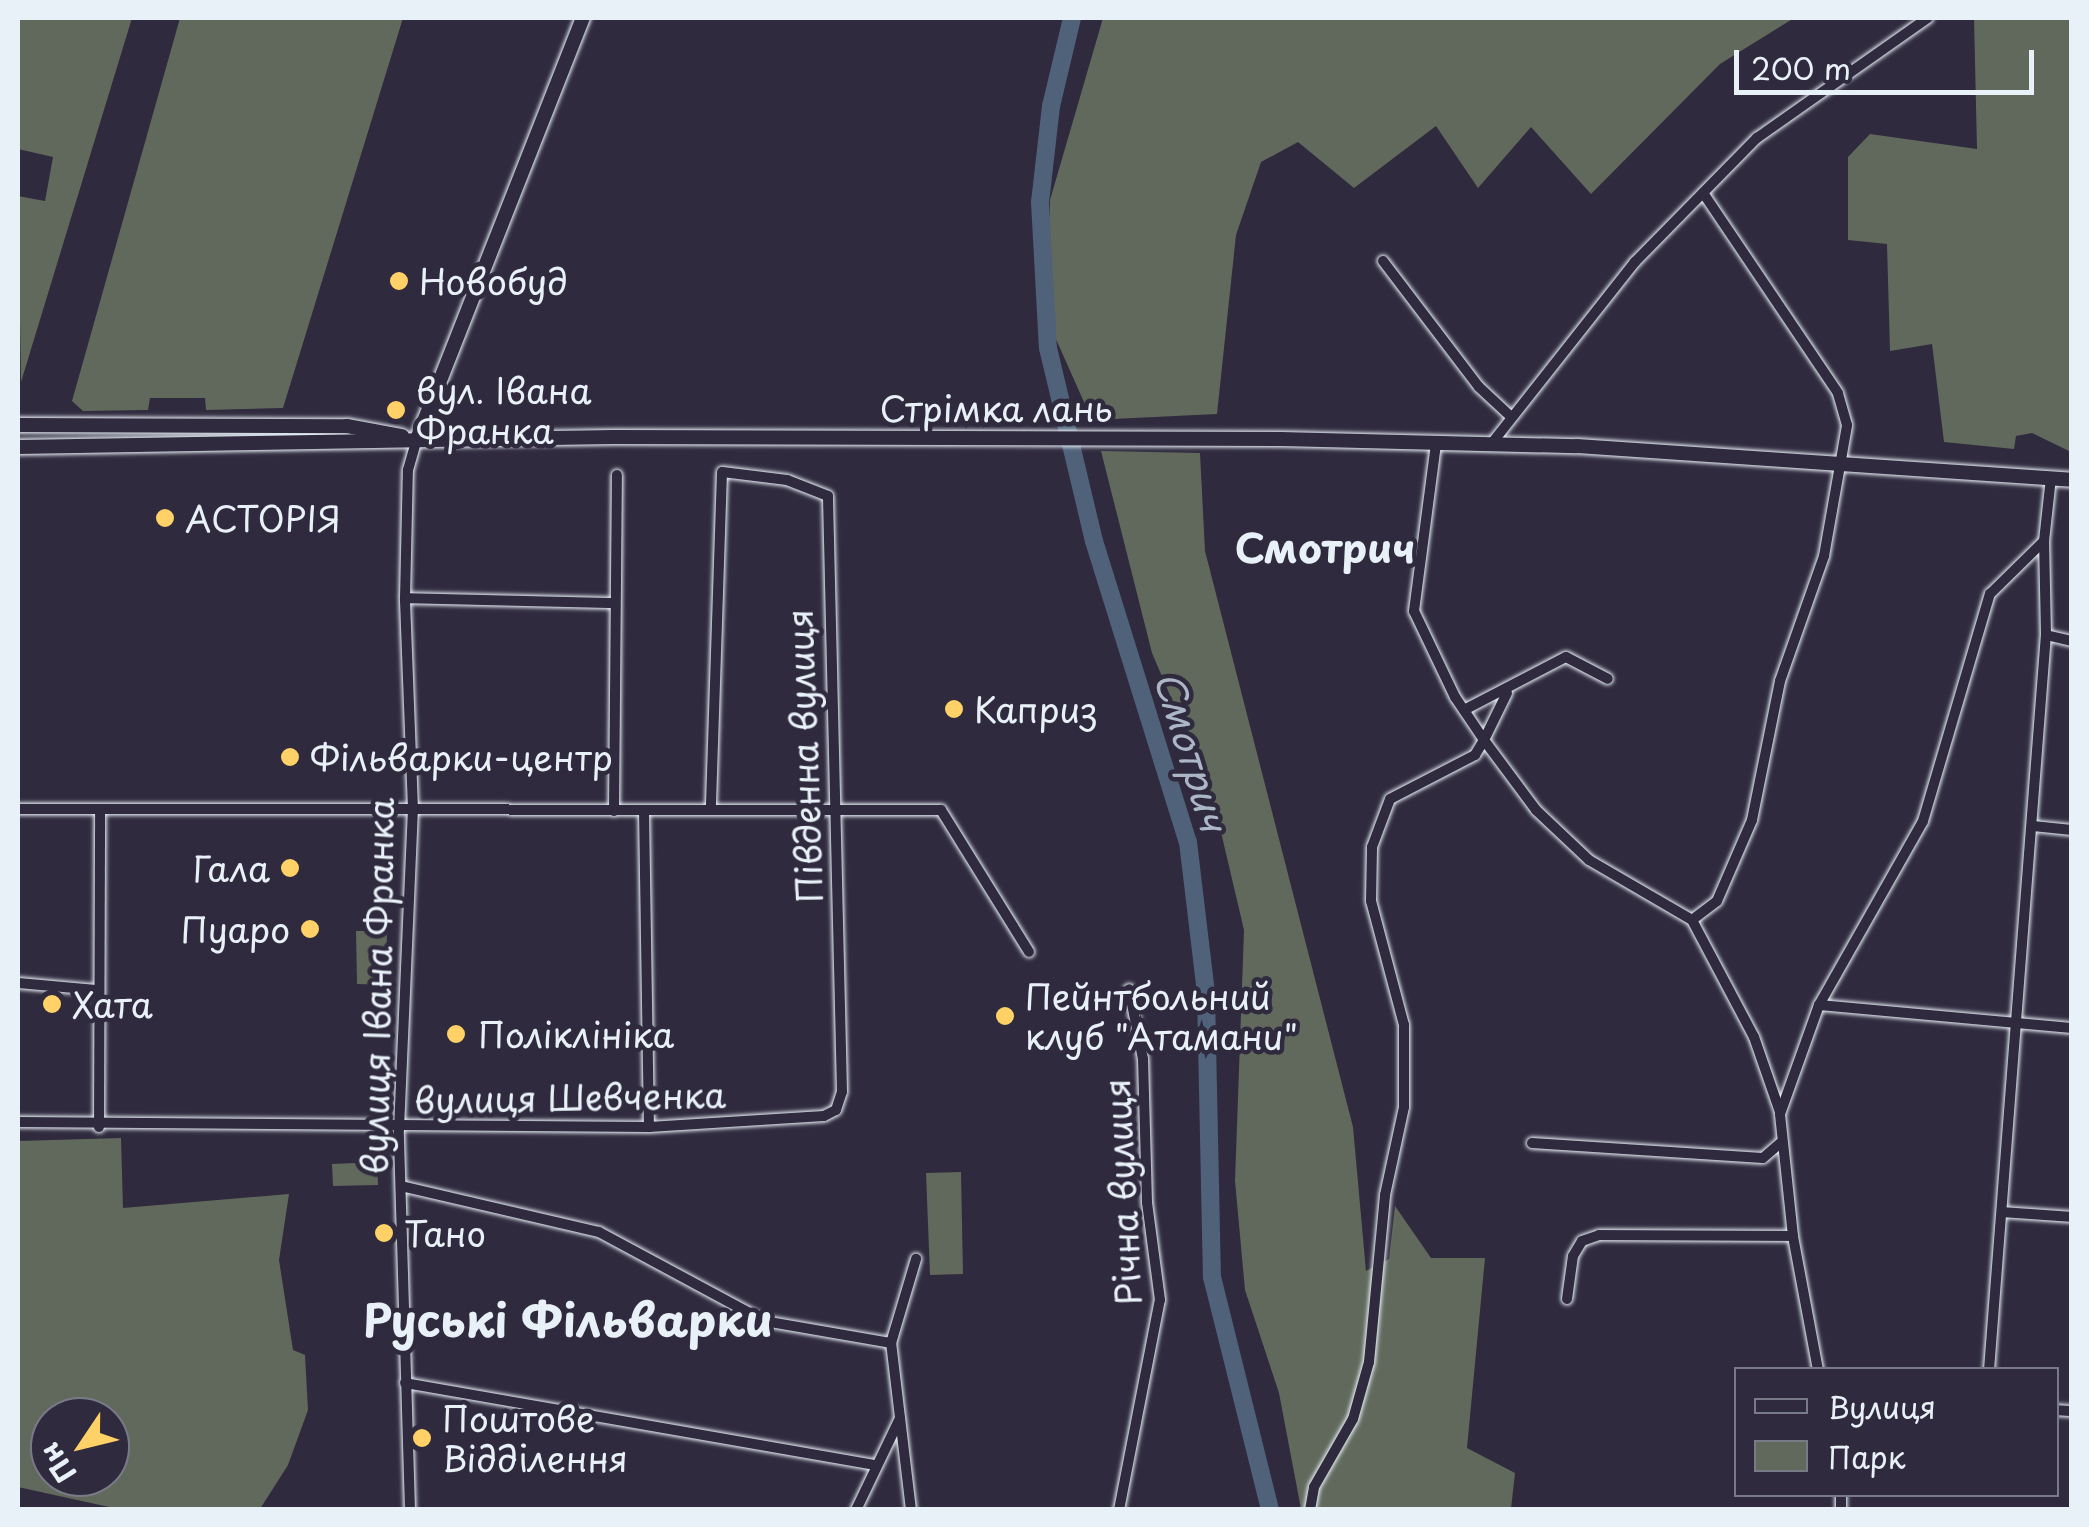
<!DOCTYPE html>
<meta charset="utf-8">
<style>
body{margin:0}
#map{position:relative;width:2089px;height:1527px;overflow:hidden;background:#2f2a3d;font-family:"Playpen Sans",sans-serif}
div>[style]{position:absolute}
.green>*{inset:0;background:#60695c}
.river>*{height:18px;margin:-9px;padding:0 9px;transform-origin:9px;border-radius:9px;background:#50617a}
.roads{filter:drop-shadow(0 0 2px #e8f1f8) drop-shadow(0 0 2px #e8f1f8)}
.minor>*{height:10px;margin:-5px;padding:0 5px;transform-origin:5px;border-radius:5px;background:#2f2a3d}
.major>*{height:14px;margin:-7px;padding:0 7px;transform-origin:7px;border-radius:7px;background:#2f2a3d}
.dots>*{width:28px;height:28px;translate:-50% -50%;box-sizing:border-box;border:5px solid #2f2a3d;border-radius:50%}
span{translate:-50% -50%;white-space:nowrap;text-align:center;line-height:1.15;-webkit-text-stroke:9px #2f2a3d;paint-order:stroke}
.poi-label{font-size:35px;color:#e8f1f8}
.left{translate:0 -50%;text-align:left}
.right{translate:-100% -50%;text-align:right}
.street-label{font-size:35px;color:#e8f1f8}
.water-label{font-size:38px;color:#abb7c6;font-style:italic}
.quarter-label{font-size:40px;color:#e8f1f8;font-weight:700}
.district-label{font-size:45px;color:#e8f1f8;font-weight:700}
.frame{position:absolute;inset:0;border:20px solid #e8f1f8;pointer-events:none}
.legend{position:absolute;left:1734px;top:1367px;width:325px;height:130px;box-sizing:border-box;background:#2f2a3d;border:2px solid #797a88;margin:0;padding:12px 18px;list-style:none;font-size:30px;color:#e8f1f8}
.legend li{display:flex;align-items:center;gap:20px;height:50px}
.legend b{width:50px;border:2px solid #797a88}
.north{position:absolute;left:30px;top:1397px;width:100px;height:100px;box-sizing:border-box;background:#2f2a3d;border:2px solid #797a88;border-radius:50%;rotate:235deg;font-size:28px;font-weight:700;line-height:40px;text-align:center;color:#e8f1f8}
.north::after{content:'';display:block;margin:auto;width:35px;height:45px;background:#ffd166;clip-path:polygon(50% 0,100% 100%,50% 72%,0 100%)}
.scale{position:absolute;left:1734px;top:50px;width:300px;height:45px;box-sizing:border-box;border:5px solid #e8f1f8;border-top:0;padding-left:12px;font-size:30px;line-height:35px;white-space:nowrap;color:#e8f1f8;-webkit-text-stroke:8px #2f2a3d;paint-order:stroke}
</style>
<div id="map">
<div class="green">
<i style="clip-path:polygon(18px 18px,132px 18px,21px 382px,18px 196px,45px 201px,53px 157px,18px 149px)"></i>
<i style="clip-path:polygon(180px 18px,403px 18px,283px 408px,206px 410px,205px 398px,150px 398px,148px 410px,83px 411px,72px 401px)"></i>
<i style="clip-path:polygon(1103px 18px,1794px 18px,1720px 64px,1591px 194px,1531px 127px,1478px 188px,1436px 126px,1354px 188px,1298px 142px,1261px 162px,1236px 235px,1217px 414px,1092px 420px,1047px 319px,1050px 200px)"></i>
<i style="clip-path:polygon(1974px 18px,2071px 18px,2071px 452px,2032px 433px,2016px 436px,2014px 449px,1944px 442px,1932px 344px,1890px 351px,1887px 244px,1848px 240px,1848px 157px,1870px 134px,1977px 149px)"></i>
<i style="clip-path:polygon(1101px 451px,1200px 453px,1205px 551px,1353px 1127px,1366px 1271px,1389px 1259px,1395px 1206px,1431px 1258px,1485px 1258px,1467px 1448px,1515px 1473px,1511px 1509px,1301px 1509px,1279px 1393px,1245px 1290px,1235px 1181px,1244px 930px,1212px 794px,1152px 653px)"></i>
<i style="clip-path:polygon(356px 931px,387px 931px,386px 985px,357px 984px)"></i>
<i style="clip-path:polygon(evenodd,121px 1138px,123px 1208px,289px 1194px,279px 1260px,293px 1350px,305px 1355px,308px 1410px,288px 1465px,260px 1509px,118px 1509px,18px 1487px,18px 1141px,121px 1138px,110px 1417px,110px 1477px,50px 1477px,50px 1417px,110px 1417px)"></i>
<i style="clip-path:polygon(377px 1162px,378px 1185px,333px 1186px,332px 1164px)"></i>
<i style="clip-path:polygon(961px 1172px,963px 1274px,930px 1275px,926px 1173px)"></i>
</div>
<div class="river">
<i style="left:1072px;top:18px;width:90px;rotate:103.4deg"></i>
<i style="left:1051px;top:106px;width:97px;rotate:96.5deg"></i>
<i style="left:1040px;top:202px;width:146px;rotate:86.9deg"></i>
<i style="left:1048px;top:348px;width:198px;rotate:76.6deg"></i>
<i style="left:1094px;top:541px;width:315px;rotate:72.7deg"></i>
<i style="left:1188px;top:842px;width:153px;rotate:83.2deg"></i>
<i style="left:1206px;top:994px;width:283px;rotate:88.8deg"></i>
<i style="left:1212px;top:1277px;width:240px;rotate:76deg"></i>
</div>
<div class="roads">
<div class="minor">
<i style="left:1383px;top:261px;width:158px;rotate:52.7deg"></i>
<i style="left:1479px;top:387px;width:41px;rotate:43deg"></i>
<i style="left:1492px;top:443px;width:231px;rotate:-51.7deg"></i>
<i style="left:1635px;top:262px;width:174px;rotate:-45.5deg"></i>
<i style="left:1757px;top:138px;width:209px;rotate:-35.1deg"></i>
<i style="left:405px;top:598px;width:209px;rotate:1.4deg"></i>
<i style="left:2046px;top:635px;width:27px;rotate:13deg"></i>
<i style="left:1507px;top:693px;width:52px;rotate:116.1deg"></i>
<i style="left:1484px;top:740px;width:87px;rotate:53.4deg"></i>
<i style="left:1536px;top:810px;width:73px;rotate:43.3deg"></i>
<i style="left:1589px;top:860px;width:119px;rotate:30.2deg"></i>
<i style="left:1692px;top:920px;width:132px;rotate:62.1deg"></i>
<i style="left:1754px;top:1037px;width:79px;rotate:70.9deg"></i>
<i style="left:1464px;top:710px;width:115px;rotate:-27.5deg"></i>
<i style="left:1566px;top:657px;width:47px;rotate:27.6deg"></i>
<i style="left:18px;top:809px;width:923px;rotate:0.06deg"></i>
<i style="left:941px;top:810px;width:167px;rotate:58.2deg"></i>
<i style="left:614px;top:811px;width:336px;rotate:-89.5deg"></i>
<i style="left:644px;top:811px;width:316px;rotate:89.1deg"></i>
<i style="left:2033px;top:826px;width:39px;rotate:6deg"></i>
<i style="left:1692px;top:920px;width:31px;rotate:-37deg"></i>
<i style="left:1717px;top:901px;width:88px;rotate:-66.6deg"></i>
<i style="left:1752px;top:820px;width:142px;rotate:-78.6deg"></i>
<i style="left:1780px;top:681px;width:133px;rotate:-70.6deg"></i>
<i style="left:1824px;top:556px;width:133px;rotate:-80deg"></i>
<i style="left:1847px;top:425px;width:33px;rotate:-106deg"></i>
<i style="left:1838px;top:393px;width:241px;rotate:-124deg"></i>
<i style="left:18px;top:983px;width:79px;rotate:5.1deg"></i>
<i style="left:1819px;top:1005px;width:254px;rotate:5.2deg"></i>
<i style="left:18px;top:1122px;width:631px;rotate:0.45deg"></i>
<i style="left:649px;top:1127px;width:175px;rotate:-3.6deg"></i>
<i style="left:824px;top:1116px;width:13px;rotate:-27deg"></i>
<i style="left:836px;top:1110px;width:19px;rotate:-72deg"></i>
<i style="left:842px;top:1092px;width:596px;rotate:-91.35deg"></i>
<i style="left:828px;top:496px;width:44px;rotate:-158.7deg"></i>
<i style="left:787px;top:480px;width:65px;rotate:-173deg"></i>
<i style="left:722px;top:472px;width:337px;rotate:91.9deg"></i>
<i style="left:99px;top:1127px;width:317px;rotate:-89.8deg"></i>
<i style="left:1532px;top:1143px;width:231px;rotate:3.7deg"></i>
<i style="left:1763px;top:1158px;width:23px;rotate:-41deg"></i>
<i style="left:401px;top:1186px;width:203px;rotate:13.1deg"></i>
<i style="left:599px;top:1232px;width:187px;rotate:28.3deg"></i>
<i style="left:764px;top:1321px;width:129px;rotate:9.8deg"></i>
<i style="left:2003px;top:1212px;width:69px;rotate:4.1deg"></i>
<i style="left:1567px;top:1299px;width:43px;rotate:-82.1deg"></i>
<i style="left:1573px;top:1256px;width:17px;rotate:-59deg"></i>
<i style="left:1582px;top:1241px;width:18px;rotate:-19deg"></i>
<i style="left:1599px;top:1235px;width:194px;rotate:0.3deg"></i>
<i style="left:1818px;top:1370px;width:136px;rotate:-100.6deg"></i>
<i style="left:1793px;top:1236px;width:123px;rotate:-96.1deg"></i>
<i style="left:1780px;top:1114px;width:116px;rotate:-70.3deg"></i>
<i style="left:1819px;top:1005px;width:211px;rotate:-60.5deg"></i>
<i style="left:1923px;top:821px;width:237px;rotate:-73.6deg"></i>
<i style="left:1990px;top:594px;width:76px;rotate:-44.5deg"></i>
<i style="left:2044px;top:541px;width:63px;rotate:-83.7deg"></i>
<i style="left:1989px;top:1370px;width:737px;rotate:-85.57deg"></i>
<i style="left:2046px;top:635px;width:94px;rotate:-91.2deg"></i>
<i style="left:405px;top:1383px;width:477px;rotate:9.9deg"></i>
<i style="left:2056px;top:1410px;width:16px;rotate:4deg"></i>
<i style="left:410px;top:1510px;width:381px;rotate:-91.7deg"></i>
<i style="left:399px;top:1129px;width:320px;rotate:-87.5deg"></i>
<i style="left:413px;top:809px;width:211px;rotate:-92.2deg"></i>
<i style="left:405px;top:598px;width:128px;rotate:-88.7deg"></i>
<i style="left:408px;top:470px;width:32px;rotate:-74deg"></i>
<i style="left:856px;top:1510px;width:102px;rotate:-64.4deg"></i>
<i style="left:911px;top:1510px;width:168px;rotate:-96.8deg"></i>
<i style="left:891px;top:1343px;width:88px;rotate:-73.4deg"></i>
<i style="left:1119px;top:1510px;width:214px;rotate:-79deg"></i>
<i style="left:1160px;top:1300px;width:99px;rotate:-97.6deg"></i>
<i style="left:1147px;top:1202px;width:143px;rotate:-91.6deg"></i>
<i style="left:1143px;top:1059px;width:71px;rotate:-101.3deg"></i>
<i style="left:1310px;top:1510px;width:23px;rotate:-80deg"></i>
<i style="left:1314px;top:1487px;width:78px;rotate:-60.2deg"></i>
<i style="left:1353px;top:1419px;width:59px;rotate:-74.3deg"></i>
<i style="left:1369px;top:1362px;width:168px;rotate:-84.5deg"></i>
<i style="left:1385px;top:1195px;width:90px;rotate:-77.8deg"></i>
<i style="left:1404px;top:1107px;width:82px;rotate:-90deg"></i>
<i style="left:1404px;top:1025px;width:128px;rotate:-104.9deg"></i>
<i style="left:1371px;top:901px;width:54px;rotate:-88.9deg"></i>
<i style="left:1372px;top:847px;width:51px;rotate:-69.4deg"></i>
<i style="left:1390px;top:799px;width:96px;rotate:-27.4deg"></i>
<i style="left:1475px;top:755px;width:17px;rotate:-59deg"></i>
<i style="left:1484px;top:740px;width:52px;rotate:-124deg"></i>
<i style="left:1455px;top:697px;width:95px;rotate:-115.5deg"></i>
<i style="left:1414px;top:611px;width:169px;rotate:-82.5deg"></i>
<i style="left:1841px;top:1510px;width:16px;rotate:-90deg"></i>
</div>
<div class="major">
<i style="left:18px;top:425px;width:329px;rotate:0.2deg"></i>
<i style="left:347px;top:426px;width:56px;rotate:10.3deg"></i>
<i style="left:417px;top:439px;width:453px;rotate:-68.5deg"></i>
<i style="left:18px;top:447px;width:596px;rotate:-0.96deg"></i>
<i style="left:614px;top:437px;width:667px;rotate:0.17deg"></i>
<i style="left:1281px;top:439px;width:296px;rotate:1.4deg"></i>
<i style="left:1577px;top:446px;width:496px;rotate:3.9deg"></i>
</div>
</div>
<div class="dots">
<i style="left:399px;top:281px;background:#ffd166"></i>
<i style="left:396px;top:410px;background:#ffd166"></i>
<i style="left:165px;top:518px;background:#ffd166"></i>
<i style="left:954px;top:709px;background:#ffd166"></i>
<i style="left:290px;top:757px;background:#ffd166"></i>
<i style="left:290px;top:868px;background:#ffd166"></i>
<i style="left:310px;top:929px;background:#ffd166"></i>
<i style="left:52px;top:1004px;background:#ffd166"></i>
<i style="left:1005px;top:1016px;background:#ffd166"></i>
<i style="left:456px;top:1034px;background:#ffd166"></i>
<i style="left:384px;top:1233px;background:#ffd166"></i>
<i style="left:422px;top:1438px;background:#ffd166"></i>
</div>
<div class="poi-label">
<span class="left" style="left:419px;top:281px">Новобуд</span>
<span class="left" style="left:416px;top:410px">вул. Івана<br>Франка</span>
<span class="left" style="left:185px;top:518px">АСТОРІЯ</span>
<span class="left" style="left:974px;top:709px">Каприз</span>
<span class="left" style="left:310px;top:757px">Фільварки-центр</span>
<span class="right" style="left:270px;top:868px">Гала</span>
<span class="right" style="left:290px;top:929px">Пуаро</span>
<span class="left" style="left:1025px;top:1016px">Пейнтбольний<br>клуб "Атамани"</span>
<span class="left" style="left:72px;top:1004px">Хата</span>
<span class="left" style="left:478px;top:1034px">Поліклініка</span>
<span class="left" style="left:404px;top:1233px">Тано</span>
<span class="left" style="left:442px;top:1438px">Поштове<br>Відділення</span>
</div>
<div class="street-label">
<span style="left:996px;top:408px">Стрімка лань</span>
<span style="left:804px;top:756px;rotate:-92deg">Південна вулиця</span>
<span style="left:377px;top:986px;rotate:-89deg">вулиця Івана Франка</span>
<span style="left:570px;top:1097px;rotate:-1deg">вулиця Шевченка</span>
<span style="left:1122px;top:1192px;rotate:-93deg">Річна вулиця</span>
</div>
<div class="water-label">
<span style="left:1192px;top:751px;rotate:73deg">Смотрич</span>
</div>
<div class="quarter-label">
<span style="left:1325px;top:547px">Смотрич</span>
</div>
<div class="district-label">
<span style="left:568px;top:1319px">Руські Фільварки</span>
</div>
<div class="frame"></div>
<ul class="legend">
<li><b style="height:12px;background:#2f2a3d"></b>Вулиця</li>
<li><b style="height:28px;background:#60695c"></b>Парк</li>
</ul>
<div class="north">Пн</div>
<div class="scale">200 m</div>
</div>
